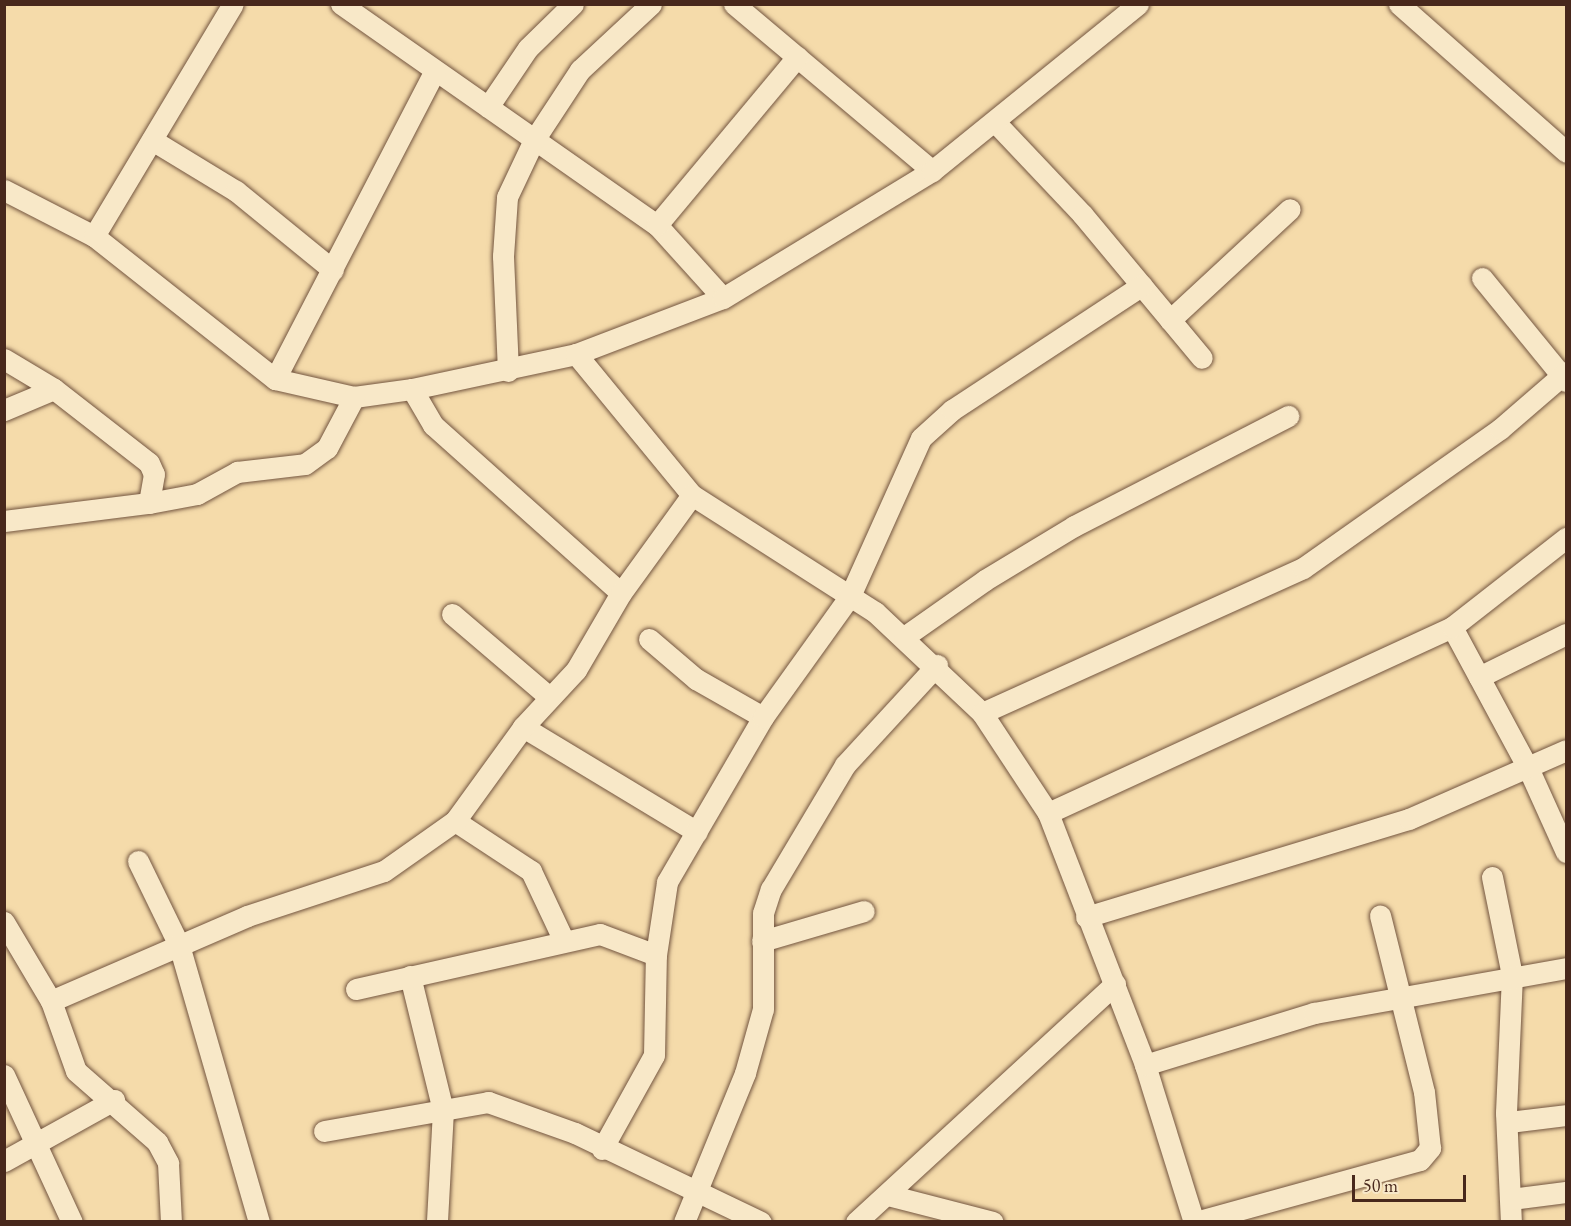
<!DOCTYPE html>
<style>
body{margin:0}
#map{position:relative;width:1571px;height:1226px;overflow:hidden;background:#f5dbaa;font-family:"EB Garamond",serif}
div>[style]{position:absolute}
.roads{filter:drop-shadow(0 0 2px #735540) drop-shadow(0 0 2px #735540)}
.minor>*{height:21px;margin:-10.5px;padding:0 10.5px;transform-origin:10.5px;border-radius:10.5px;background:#f8e8c8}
span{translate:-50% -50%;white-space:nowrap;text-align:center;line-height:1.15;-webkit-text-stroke:5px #f8e8c8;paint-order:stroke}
.frame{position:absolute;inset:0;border:6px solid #48281c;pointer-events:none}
.scale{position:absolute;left:1352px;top:1175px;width:114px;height:27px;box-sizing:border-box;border:3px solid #48281c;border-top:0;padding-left:8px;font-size:18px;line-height:21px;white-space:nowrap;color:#48281c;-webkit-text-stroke:4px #f8e8c8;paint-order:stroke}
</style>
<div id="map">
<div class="roads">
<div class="minor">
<i style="left:341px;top:4px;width:386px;rotate:35deg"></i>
<i style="left:657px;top:225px;width:98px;rotate:47.9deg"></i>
<i style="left:734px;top:4px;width:259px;rotate:40.1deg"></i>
<i style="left:1399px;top:4px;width:223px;rotate:41.5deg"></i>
<i style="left:488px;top:107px;width:71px;rotate:-55.9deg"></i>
<i style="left:528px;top:48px;width:63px;rotate:-44.4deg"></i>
<i style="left:995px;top:122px;width:127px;rotate:46.6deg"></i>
<i style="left:1082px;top:214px;width:187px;rotate:50.2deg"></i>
<i style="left:152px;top:140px;width:98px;rotate:31.3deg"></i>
<i style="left:236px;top:191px;width:125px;rotate:39.2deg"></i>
<i style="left:4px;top:190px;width:101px;rotate:27.1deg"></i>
<i style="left:94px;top:236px;width:231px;rotate:38.3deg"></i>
<i style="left:275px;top:379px;width:81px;rotate:12.8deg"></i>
<i style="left:354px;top:397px;width:59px;rotate:-7.9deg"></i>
<i style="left:412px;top:389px;width:168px;rotate:-12deg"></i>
<i style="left:576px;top:354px;width:157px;rotate:-20.9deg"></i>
<i style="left:723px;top:298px;width:245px;rotate:-31.3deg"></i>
<i style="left:932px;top:171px;width:265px;rotate:-39deg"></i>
<i style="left:657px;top:225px;width:219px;rotate:-50.2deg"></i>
<i style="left:94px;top:236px;width:270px;rotate:-59.1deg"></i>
<i style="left:1482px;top:278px;width:133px;rotate:50.8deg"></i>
<i style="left:1170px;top:320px;width:163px;rotate:-42.8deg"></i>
<i style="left:576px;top:354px;width:183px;rotate:50.6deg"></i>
<i style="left:692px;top:495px;width:217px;rotate:32.6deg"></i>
<i style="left:875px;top:612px;width:147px;rotate:43.3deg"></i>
<i style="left:982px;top:713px;width:120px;rotate:56.6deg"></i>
<i style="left:1048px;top:813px;width:270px;rotate:68.9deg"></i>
<i style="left:1145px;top:1065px;width:164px;rotate:72.7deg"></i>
<i style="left:4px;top:359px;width:58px;rotate:31deg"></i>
<i style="left:54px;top:389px;width:120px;rotate:37.9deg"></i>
<i style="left:149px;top:463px;width:12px;rotate:66deg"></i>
<i style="left:154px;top:474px;width:29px;rotate:100deg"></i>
<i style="left:508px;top:371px;width:115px;rotate:-92.5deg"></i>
<i style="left:503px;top:256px;width:59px;rotate:-86.1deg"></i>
<i style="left:507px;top:197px;width:63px;rotate:-64.7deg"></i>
<i style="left:534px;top:140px;width:84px;rotate:-56.7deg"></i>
<i style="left:580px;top:70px;width:97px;rotate:-42.9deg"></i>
<i style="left:275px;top:379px;width:346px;rotate:-62.6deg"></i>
<i style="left:412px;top:389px;width:42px;rotate:59.7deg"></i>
<i style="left:433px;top:425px;width:252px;rotate:41.8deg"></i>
<i style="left:4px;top:410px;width:54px;rotate:-22.8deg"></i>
<i style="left:4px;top:521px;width:146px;rotate:-7.1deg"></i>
<i style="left:149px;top:503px;width:49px;rotate:-10.6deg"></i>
<i style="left:197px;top:494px;width:46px;rotate:-28.8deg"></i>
<i style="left:237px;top:472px;width:68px;rotate:-6.7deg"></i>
<i style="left:305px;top:464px;width:27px;rotate:-36deg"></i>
<i style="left:327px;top:448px;width:58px;rotate:-62.1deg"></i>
<i style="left:452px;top:614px;width:126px;rotate:40.5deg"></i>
<i style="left:1452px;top:627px;width:162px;rotate:61.7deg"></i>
<i style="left:1529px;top:770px;width:90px;rotate:65.7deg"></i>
<i style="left:904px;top:637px;width:99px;rotate:-35.1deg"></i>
<i style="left:985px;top:580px;width:104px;rotate:-31.2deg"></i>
<i style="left:1074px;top:526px;width:241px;rotate:-27.2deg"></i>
<i style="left:649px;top:639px;width:62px;rotate:40.4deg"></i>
<i style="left:696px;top:679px;width:77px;rotate:29.6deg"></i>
<i style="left:1479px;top:677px;width:97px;rotate:-26.3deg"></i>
<i style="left:982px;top:713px;width:352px;rotate:-24.3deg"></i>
<i style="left:1303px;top:568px;width:241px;rotate:-35.2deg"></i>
<i style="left:1500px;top:429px;width:87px;rotate:-40.8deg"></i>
<i style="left:523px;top:727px;width:203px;rotate:31.1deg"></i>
<i style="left:1048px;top:813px;width:445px;rotate:-24.7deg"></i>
<i style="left:1452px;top:627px;width:145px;rotate:-38deg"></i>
<i style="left:455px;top:821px;width:91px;rotate:33.3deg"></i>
<i style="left:531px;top:871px;width:75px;rotate:64.8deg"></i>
<i style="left:138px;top:861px;width:93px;rotate:64deg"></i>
<i style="left:179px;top:945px;width:288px;rotate:73.9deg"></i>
<i style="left:1492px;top:877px;width:100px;rotate:78.5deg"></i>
<i style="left:1512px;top:975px;width:138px;rotate:92.5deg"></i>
<i style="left:1506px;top:1113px;width:109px;rotate:87.4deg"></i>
<i style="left:1086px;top:917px;width:338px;rotate:-16.9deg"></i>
<i style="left:1409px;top:819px;width:171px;rotate:-23.7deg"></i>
<i style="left:4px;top:922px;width:92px;rotate:59.3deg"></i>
<i style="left:51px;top:1001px;width:74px;rotate:70.3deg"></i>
<i style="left:76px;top:1071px;width:108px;rotate:41.2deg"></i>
<i style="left:157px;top:1142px;width:24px;rotate:62deg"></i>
<i style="left:168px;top:1163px;width:59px;rotate:87.1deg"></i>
<i style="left:762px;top:941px;width:106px;rotate:-16.4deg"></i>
<i style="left:410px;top:976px;width:138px;rotate:76.2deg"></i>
<i style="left:443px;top:1110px;width:112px;rotate:93.1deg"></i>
<i style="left:356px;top:989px;width:250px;rotate:-12.7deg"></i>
<i style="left:600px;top:934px;width:60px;rotate:20.6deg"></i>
<i style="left:51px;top:1001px;width:214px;rotate:-23.4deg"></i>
<i style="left:247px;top:916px;width:144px;rotate:-18.2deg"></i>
<i style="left:384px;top:871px;width:87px;rotate:-35.2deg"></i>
<i style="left:455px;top:821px;width:116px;rotate:-54.1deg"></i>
<i style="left:523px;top:727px;width:78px;rotate:-47.1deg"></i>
<i style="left:576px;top:670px;width:89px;rotate:-59.7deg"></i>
<i style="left:621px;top:593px;width:121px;rotate:-54.1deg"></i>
<i style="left:1145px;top:1065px;width:177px;rotate:-17.1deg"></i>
<i style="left:1314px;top:1013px;width:256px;rotate:-10.1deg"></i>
<i style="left:4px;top:1075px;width:162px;rotate:65.2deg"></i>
<i style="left:1509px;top:1122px;width:57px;rotate:-7deg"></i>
<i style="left:324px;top:1131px;width:167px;rotate:-10deg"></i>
<i style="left:488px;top:1102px;width:92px;rotate:19.6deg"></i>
<i style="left:575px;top:1133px;width:206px;rotate:25.6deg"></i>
<i style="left:602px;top:1149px;width:107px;rotate:-61deg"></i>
<i style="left:654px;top:1055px;width:100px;rotate:-88.9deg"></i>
<i style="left:656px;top:955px;width:74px;rotate:-81.4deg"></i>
<i style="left:667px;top:882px;width:191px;rotate:-59.8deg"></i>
<i style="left:763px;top:717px;width:149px;rotate:-54.3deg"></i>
<i style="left:850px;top:596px;width:173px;rotate:-65.8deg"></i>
<i style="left:921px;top:438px;width:42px;rotate:-42.1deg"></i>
<i style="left:952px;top:410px;width:227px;rotate:-33.3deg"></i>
<i style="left:4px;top:1161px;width:126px;rotate:-29deg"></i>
<i style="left:888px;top:1195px;width:108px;rotate:14.4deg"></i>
<i style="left:1511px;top:1199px;width:55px;rotate:-7.3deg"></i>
<i style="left:684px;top:1222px;width:161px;rotate:-67.7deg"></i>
<i style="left:745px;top:1073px;width:66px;rotate:-74.3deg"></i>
<i style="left:763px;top:1009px;width:96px;rotate:-90deg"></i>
<i style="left:763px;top:913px;width:25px;rotate:-72deg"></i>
<i style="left:771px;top:889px;width:144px;rotate:-59.2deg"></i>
<i style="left:845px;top:765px;width:136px;rotate:-47.4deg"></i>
<i style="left:856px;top:1222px;width:352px;rotate:-42.6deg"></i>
<i style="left:1195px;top:1222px;width:233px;rotate:-15.4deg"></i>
<i style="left:1420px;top:1160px;width:16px;rotate:-50deg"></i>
<i style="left:1430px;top:1148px;width:56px;rotate:-96.1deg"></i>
<i style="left:1424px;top:1092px;width:182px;rotate:-104deg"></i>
</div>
</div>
<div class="frame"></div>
<div class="scale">50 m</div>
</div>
